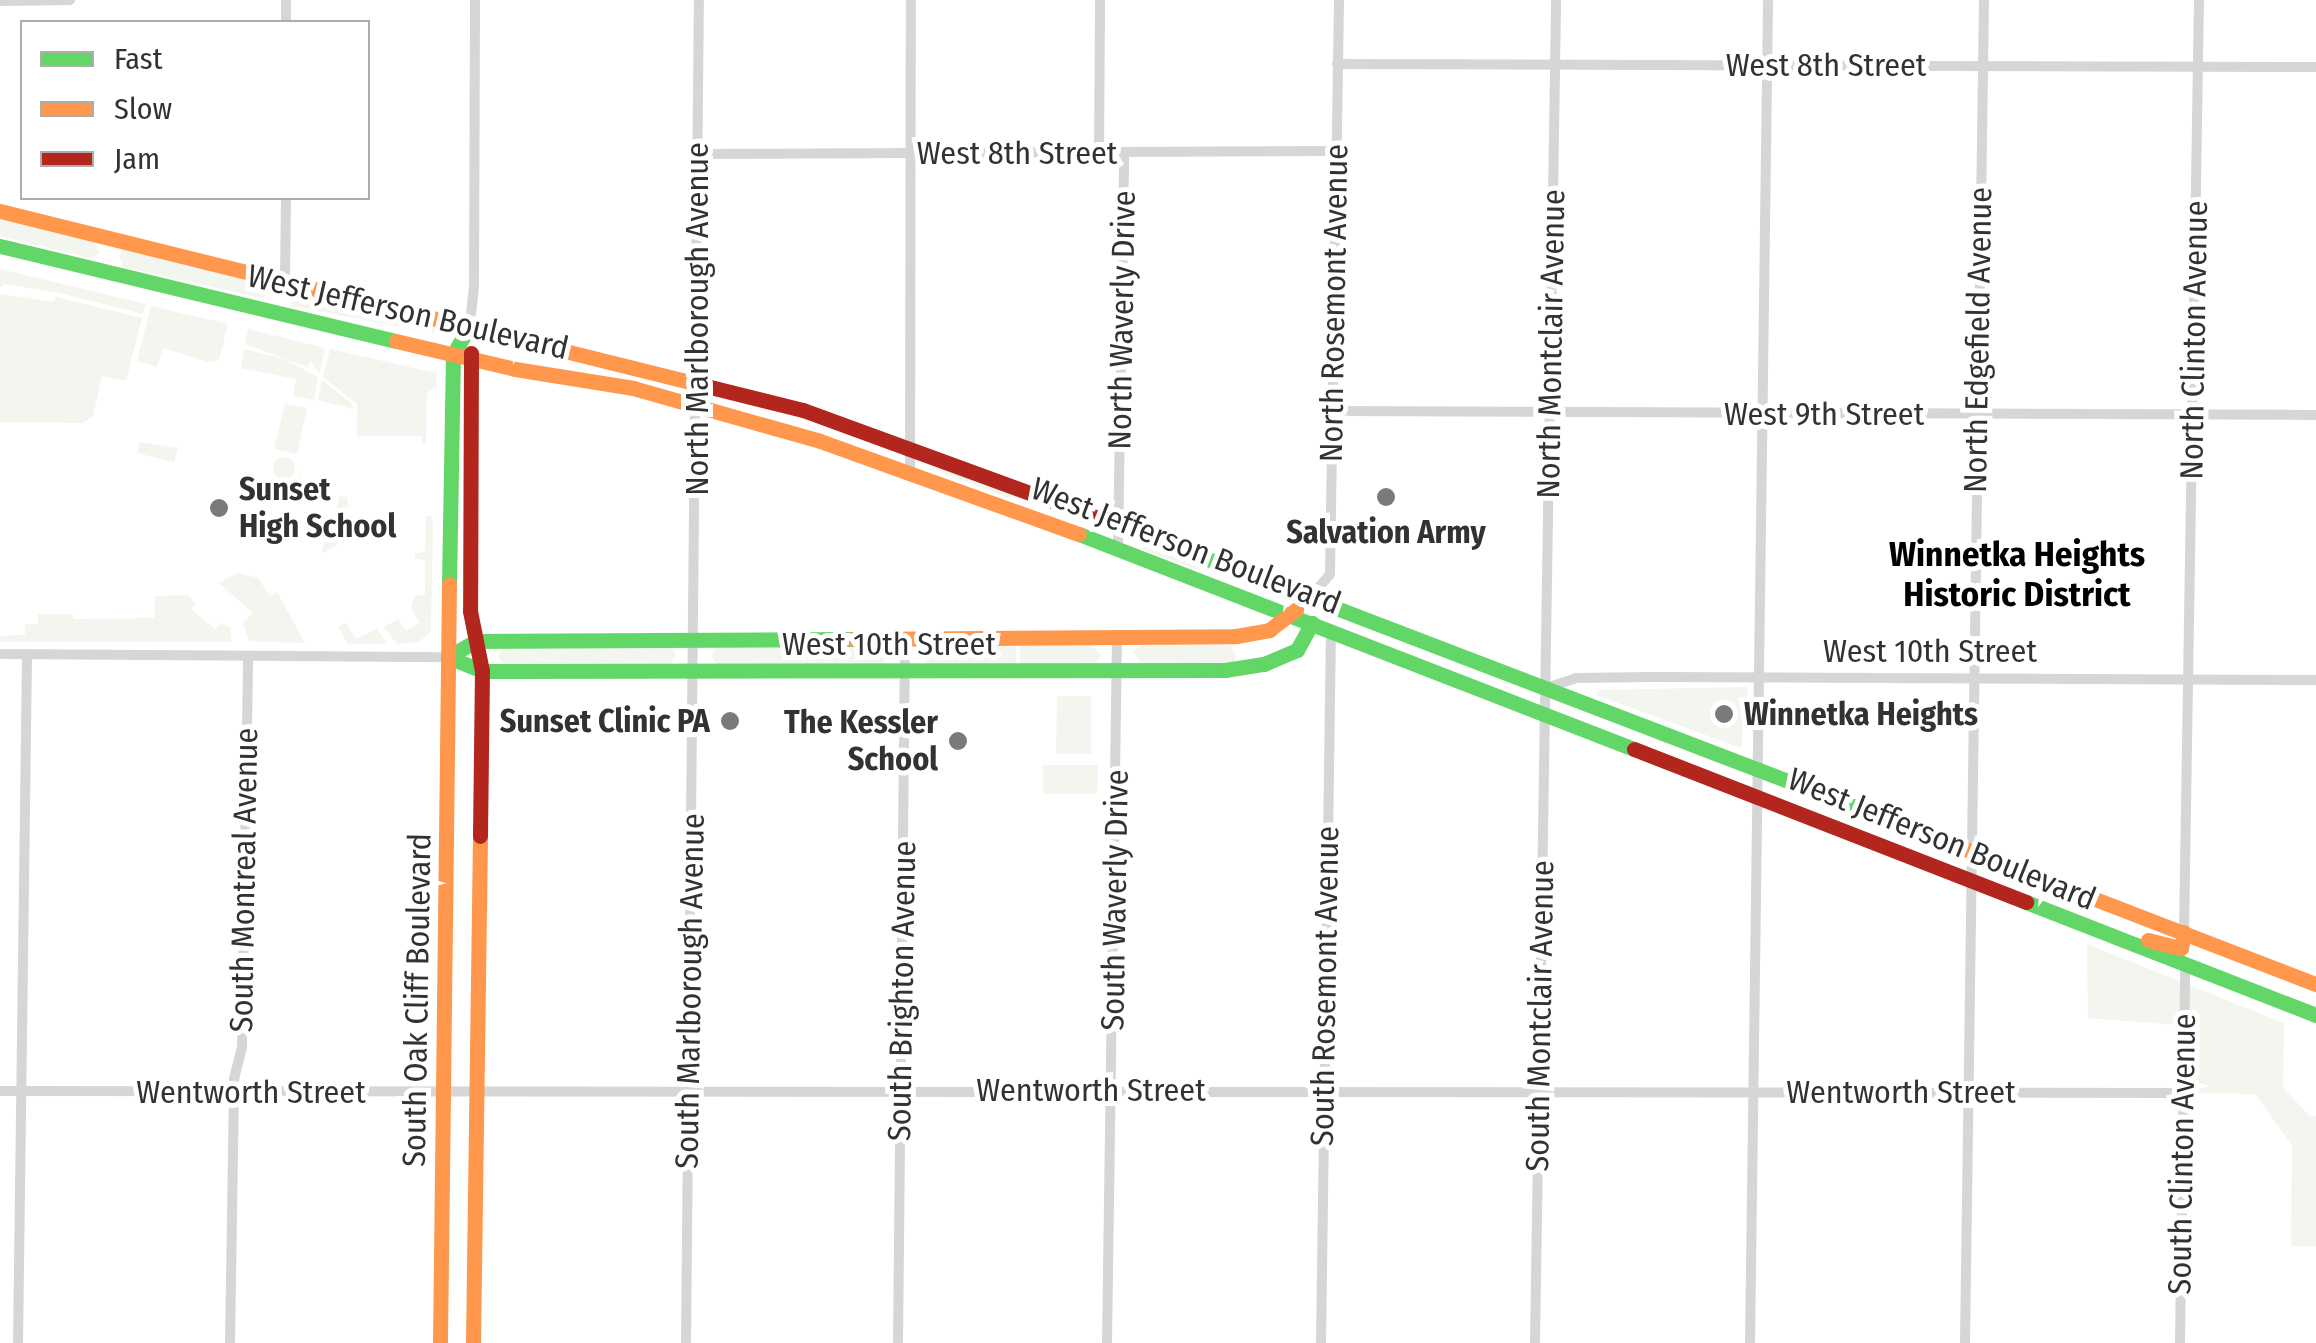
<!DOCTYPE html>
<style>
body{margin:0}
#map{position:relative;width:2316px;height:1343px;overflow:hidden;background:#fff;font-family:"Fira Sans Condensed",sans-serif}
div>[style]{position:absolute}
.green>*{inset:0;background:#f2f6ee}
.round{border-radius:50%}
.street>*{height:10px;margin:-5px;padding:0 5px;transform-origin:5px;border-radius:5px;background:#d6d6d6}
.fast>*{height:15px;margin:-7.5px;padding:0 7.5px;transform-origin:7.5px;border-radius:7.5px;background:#63d668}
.slow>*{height:15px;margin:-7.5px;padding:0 7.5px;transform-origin:7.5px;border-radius:7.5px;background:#ff974d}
.jam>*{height:15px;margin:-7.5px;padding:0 7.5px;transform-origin:7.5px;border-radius:7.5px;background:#b3261e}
.dots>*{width:28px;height:28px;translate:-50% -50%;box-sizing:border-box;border:5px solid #fff;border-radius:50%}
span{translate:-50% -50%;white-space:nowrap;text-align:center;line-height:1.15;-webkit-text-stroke:10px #fff;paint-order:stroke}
.street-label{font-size:32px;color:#323232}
.poi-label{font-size:32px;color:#323232;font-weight:700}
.left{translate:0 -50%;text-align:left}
.right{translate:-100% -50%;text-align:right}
.neighbourhood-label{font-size:35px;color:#000;font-weight:700}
.legend{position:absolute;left:20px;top:20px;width:350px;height:180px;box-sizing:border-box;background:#fff;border:2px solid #adadad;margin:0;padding:12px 18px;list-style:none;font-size:30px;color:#323232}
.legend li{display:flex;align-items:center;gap:20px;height:50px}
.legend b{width:50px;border:2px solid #adadad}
</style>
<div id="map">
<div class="green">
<i style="clip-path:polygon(0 218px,94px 241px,99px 253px,90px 258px,0 236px)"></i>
<i style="clip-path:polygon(123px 250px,269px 282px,272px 292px,262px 298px,123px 267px,119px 255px)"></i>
<i style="clip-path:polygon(0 269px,146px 304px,143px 314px,55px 292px,5px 284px,0 288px)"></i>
<i style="clip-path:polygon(296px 289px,442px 325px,449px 332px,436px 334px,293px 306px,289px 300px)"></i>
<i style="clip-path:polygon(0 294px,54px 302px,56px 297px,142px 318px,126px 381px,102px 376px,93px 416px,83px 423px,0 422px)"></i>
<i style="clip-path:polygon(151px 306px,228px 324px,219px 360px,209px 362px,163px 348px,157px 367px,137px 361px)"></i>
<i style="clip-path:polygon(248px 329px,325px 348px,319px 374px,311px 362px,307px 367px,245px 344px)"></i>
<i style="clip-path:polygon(244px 349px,284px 359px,318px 377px,314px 400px,293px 396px,296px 379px,241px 368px)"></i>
<i style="clip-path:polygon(330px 349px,436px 373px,436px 387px,427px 393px,426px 444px,422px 444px,422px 436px,357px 436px,357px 404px,323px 377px)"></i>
<i style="clip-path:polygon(322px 380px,351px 403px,354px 409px,318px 400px)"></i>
<i style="clip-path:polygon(285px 404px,307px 408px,297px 454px,274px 449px)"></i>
<i style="clip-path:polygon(140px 442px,178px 448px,174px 462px,137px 453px)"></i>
<i class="round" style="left:273px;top:457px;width:22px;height:22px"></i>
<i style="clip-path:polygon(933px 463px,1028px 497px,1026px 500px,1006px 497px,937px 471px)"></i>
<i style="clip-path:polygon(302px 464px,296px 502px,267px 495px,270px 480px,297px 486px)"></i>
<i style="clip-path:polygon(339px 496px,347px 497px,349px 510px,342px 510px,342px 541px,322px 554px,324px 542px,330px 542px)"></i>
<i style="clip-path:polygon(426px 516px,432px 516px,433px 525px,431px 631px,419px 642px,397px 644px,384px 627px,398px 619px,406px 631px,420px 622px,411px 609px,414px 596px,425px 595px,425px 560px,415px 559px,415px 553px,425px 552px)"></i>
<i style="clip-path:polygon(1141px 543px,1147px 543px,1217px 570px,1195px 569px,1144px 550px)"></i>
<i style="clip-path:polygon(237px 573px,258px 578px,270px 596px,277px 592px,305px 643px,249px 641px,243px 622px,253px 613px,219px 583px)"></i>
<i style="clip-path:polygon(188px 595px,195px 603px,191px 609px,215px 629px,222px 623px,230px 628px,232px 642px,0 642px,0 636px,25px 635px,25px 624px,38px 624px,38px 614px,73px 614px,73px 619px,154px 618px,155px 596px)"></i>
<i style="clip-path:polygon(346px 623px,356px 639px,377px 629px,387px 644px,348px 644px,338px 627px)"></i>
<i style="clip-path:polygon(1145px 643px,1231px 645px,1236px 658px,1233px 663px,1140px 663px,1133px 651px)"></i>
<i style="clip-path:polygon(932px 645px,1016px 645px,1016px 665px,927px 664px,922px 655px)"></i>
<i style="clip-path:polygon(1020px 645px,1091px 645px,1101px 655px,1096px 663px,1020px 664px)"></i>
<i style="clip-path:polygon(503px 646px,672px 646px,676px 656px,670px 664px,505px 665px,498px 657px)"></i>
<i style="clip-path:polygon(880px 646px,889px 651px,883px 665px,718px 665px,712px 657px,716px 647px)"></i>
<i style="clip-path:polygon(1748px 687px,1741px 748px,1596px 695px,1599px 690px)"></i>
<i style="clip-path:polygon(1057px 696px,1091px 696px,1091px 754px,1056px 754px)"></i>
<i style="clip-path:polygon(1043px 765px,1098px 765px,1097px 794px,1043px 794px)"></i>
<i style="clip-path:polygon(2087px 944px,2284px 1023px,2283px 1088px,2310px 1116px,2316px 1116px,2316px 1246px,2291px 1246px,2292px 1145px,2255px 1094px,2192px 1093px,2191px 1026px,2088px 1018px)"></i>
</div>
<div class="street">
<i style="left:0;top:1px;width:70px;rotate:-0.8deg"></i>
<i style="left:286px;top:22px;width:22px;rotate:-90deg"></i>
<i style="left:1337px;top:64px;width:979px;rotate:0.18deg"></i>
<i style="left:1099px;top:153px;width:153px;rotate:-89.6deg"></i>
<i style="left:698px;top:154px;width:638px;rotate:-0.27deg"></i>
<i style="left:285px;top:279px;width:81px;rotate:-89.3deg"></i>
<i style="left:470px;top:324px;width:37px;rotate:-84deg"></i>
<i style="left:474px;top:287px;width:287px;rotate:-89.8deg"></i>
<i style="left:1333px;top:411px;width:983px;rotate:0.23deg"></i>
<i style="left:910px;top:473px;width:473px;rotate:-89.9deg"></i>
<i style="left:1118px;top:548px;width:395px;rotate:-89.1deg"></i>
<i style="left:1310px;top:598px;width:31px;rotate:-50deg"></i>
<i style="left:1330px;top:574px;width:574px;rotate:-89.1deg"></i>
<i style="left:0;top:654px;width:448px;rotate:0.4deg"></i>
<i style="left:1546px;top:688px;width:32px;rotate:-18deg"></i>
<i style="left:1576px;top:678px;width:76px;rotate:-0.8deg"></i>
<i style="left:1652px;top:677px;width:664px;rotate:0.26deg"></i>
<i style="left:2184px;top:932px;width:932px;rotate:-89.08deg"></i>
<i style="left:0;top:1091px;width:2182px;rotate:0.05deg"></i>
<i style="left:18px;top:1343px;width:688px;rotate:-89.25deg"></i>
<i style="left:230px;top:1343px;width:264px;rotate:-89.1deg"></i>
<i style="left:234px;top:1079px;width:33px;rotate:-76deg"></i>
<i style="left:242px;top:1047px;width:391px;rotate:-89.1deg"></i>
<i style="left:686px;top:1343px;width:1343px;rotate:-89.45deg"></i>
<i style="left:898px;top:1343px;width:704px;rotate:-89.43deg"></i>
<i style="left:1107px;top:1343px;width:706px;rotate:-89.19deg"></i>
<i style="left:1321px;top:1343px;width:713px;rotate:-89.2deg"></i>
<i style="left:1535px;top:1343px;width:1343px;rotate:-89.1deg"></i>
<i style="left:1750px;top:1343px;width:1343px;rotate:-89.23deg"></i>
<i style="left:1965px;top:1343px;width:1343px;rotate:-89.19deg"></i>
<i style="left:2180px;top:1343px;width:377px;rotate:-89.2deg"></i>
</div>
<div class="fast">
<i style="left:0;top:246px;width:407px;rotate:13.5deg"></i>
<i style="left:1140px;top:533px;width:859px;rotate:20.95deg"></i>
<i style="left:1079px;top:534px;width:595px;rotate:21.18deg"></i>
<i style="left:449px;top:584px;width:229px;rotate:-89deg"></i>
<i style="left:453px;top:355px;width:35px;rotate:-61deg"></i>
<i style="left:448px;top:657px;width:37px;rotate:22deg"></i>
<i style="left:482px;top:671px;width:743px;rotate:-0.08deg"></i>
<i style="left:1225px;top:670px;width:39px;rotate:-9deg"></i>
<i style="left:1264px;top:664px;width:36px;rotate:-23deg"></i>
<i style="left:1297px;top:650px;width:31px;rotate:-61deg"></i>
<i style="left:448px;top:657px;width:32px;rotate:-30deg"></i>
<i style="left:476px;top:641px;width:377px;rotate:-0.3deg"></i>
<i style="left:2026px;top:902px;width:311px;rotate:21.3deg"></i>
</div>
<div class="slow">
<i style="left:0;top:211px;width:715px;rotate:13.92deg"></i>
<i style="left:396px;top:341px;width:122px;rotate:13.2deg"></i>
<i style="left:515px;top:369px;width:120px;rotate:9.1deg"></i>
<i style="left:633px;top:388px;width:194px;rotate:15.8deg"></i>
<i style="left:820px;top:441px;width:275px;rotate:19.8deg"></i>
<i style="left:853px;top:639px;width:383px;rotate:-0.4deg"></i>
<i style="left:1236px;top:636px;width:34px;rotate:-10deg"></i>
<i style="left:1269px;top:630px;width:34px;rotate:-37deg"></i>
<i style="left:1942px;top:840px;width:401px;rotate:21.1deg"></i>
<i style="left:2148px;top:940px;width:34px;rotate:14deg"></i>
<i style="left:2181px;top:948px;width:16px;rotate:-79deg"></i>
<i style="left:440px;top:1343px;width:759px;rotate:-89.32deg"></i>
<i style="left:473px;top:1343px;width:507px;rotate:-89.21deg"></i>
</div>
<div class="jam">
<i style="left:471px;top:353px;width:258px;rotate:90.2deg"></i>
<i style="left:470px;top:611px;width:61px;rotate:78.7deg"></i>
<i style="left:482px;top:671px;width:165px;rotate:90.7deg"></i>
<i style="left:694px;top:383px;width:112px;rotate:13.9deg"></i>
<i style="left:803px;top:410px;width:359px;rotate:20.1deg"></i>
<i style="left:1634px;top:749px;width:421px;rotate:21.3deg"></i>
</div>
<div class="dots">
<i style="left:1386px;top:497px;background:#7a7a7a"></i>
<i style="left:219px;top:508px;background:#7a7a7a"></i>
<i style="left:1724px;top:714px;background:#7a7a7a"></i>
<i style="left:730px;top:721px;background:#7a7a7a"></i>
<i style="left:958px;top:741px;background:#7a7a7a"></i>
</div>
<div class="street-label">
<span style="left:1826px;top:65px">West 8th Street</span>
<span style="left:1017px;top:153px">West 8th Street</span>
<span style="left:1334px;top:303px;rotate:-89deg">North Rosemont Avenue</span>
<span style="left:408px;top:312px;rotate:13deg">West Jefferson Boulevard</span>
<span style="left:697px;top:319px;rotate:-90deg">North Marlborough Avenue</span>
<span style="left:1122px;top:320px;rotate:-89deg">North Waverly Drive</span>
<span style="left:1978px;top:340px;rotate:-89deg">North Edgefield Avenue</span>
<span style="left:2194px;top:340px;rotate:-89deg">North Clinton Avenue</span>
<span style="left:1551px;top:344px;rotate:-89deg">North Montclair Avenue</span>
<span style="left:1824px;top:414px">West 9th Street</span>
<span style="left:1186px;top:546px;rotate:21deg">West Jefferson Boulevard</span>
<span style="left:889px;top:644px">West 10th Street</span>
<span style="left:1930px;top:651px">West 10th Street</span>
<span style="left:1942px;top:839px;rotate:22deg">West Jefferson Boulevard</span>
<span style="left:244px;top:880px;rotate:-89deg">South Montreal Avenue</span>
<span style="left:1115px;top:900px;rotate:-89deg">South Waverly Drive</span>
<span style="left:1325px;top:986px;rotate:-89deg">South Rosemont Avenue</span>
<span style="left:690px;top:991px;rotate:-89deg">South Marlborough Avenue</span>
<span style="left:902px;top:991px;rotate:-89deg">South Brighton Avenue</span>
<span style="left:417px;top:1000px;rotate:-89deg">South Oak Cliff Boulevard</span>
<span style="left:1540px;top:1016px;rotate:-89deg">South Montclair Avenue</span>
<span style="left:1091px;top:1090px">Wentworth Street</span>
<span style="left:251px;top:1092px">Wentworth Street</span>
<span style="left:1901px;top:1092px">Wentworth Street</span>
<span style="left:2182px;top:1154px;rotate:-89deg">South Clinton Avenue</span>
</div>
<div class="poi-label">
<span class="left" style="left:239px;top:508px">Sunset<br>High School</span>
<span style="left:1386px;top:532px">Salvation Army</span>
<span class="left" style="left:1744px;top:714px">Winnetka Heights</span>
<span class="right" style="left:710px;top:721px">Sunset Clinic PA</span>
<span class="right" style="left:938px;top:741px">The Kessler<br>School</span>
</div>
<div class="neighbourhood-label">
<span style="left:2017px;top:574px">Winnetka Heights<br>Historic District</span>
</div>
<ul class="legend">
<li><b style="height:12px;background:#63d668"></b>Fast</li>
<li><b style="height:12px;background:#ff974d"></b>Slow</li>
<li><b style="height:12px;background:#b3261e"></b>Jam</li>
</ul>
</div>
